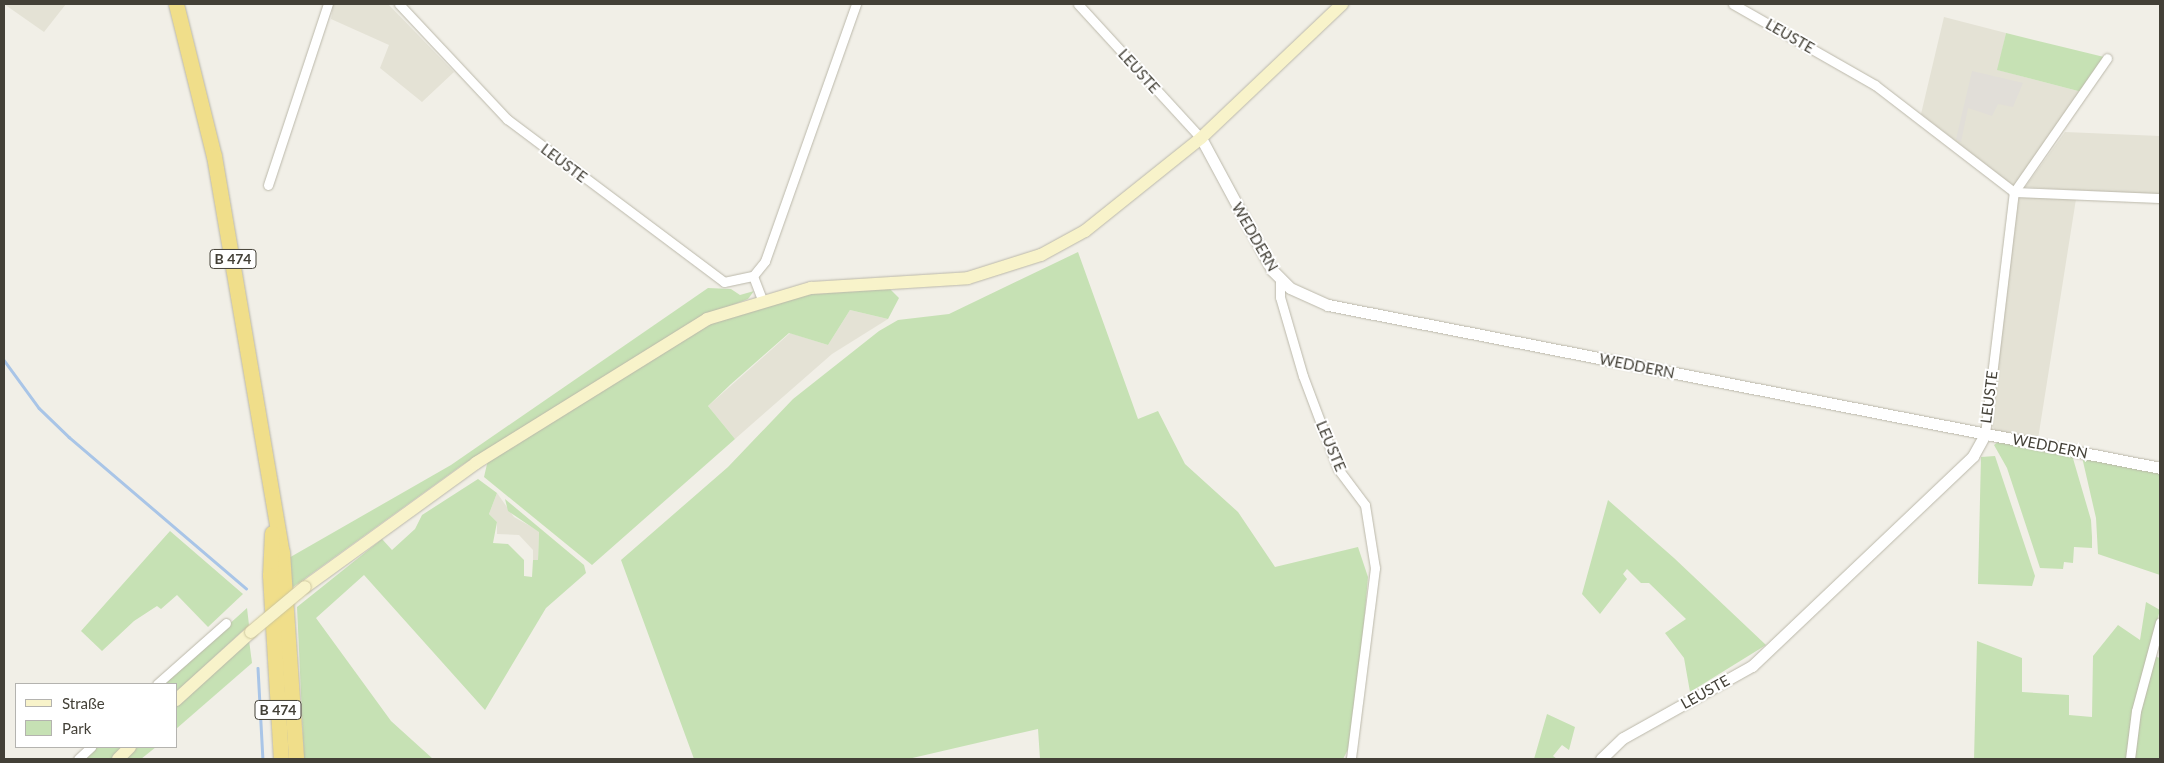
<!DOCTYPE html>
<meta charset="utf-8">
<style>
body{margin:0}
#map{position:relative;width:2164px;height:763px;overflow:hidden;background:#f1efe7;font-family:Lato,sans-serif}
div>[style]{position:absolute}
.residential>*{inset:0;background:#e4e2d5}
.industrial>*{inset:0;background:#e1ded8}
.green>*{inset:0;background:#c6e1b4}
.stream>*{height:2.5px;margin:-1.25px;padding:0 1.25px;transform-origin:1.25px;border-radius:1.25px;background:#a9c5e7}
.roads{filter:drop-shadow(0 0 1px #bbb8aa) drop-shadow(0 0 1px #bbb8aa)}
.minor>*{height:9px;margin:-4.5px;padding:0 4.5px;transform-origin:4.5px;border-radius:4.5px;background:#fff}
.tertiary>*{height:11px;margin:-5.5px;padding:0 5.5px;transform-origin:5.5px;border-radius:5.5px;background:#fff}
.secondary>*{height:12px;margin:-6px;padding:0 6px;transform-origin:6px;border-radius:6px;background:#f8f3ca}
.trunk>*{height:15px;margin:-7.5px;padding:0 7.5px;transform-origin:7.5px;border-radius:7.5px;background:#f0de8a}
.bridges{filter:drop-shadow(0 0 1px #ccc59b) drop-shadow(0 0 1px #ccc59b)}
.secondary-bridge>*{height:12px;margin:-6px;padding:0 6px;transform-origin:6px;border-radius:6px;background:#f8f3ca}
span{translate:-50% -50%;white-space:nowrap;text-align:center;line-height:1.15;-webkit-text-stroke:4px #fff;paint-order:stroke}
.shield-label span{padding:1px 4px;background:#fff;border:1px solid;border-radius:4px;-webkit-text-stroke-width:0}
.shield-label{font-size:14px;color:#434037;font-weight:700}
.street-label{font-size:15px;color:#434037}
.frame{position:absolute;inset:0;border:5px solid #434037;pointer-events:none}
.legend{position:absolute;left:15px;top:683px;width:162px;height:65px;box-sizing:border-box;background:#fff;border:1px solid #b4b3af;margin:0;padding:6px 9px;list-style:none;font-size:15px;color:#434037}
.legend li{display:flex;align-items:center;gap:10px;height:25px}
.legend b{width:25px;border:1px solid #b4b3af}
</style>
<div id="map">
<div class="residential">
<i style="clip-path:polygon(4px 4px,66px 4px,44px 32px)"></i>
<i style="clip-path:polygon(333px 4px,388px 4px,454px 72px,422px 102px,380px 68px,389px 45px,331px 19px)"></i>
<i style="clip-path:polygon(1944px 17px,2006px 33px,1998px 70px,2082px 92px,2015px 187px,1921px 114px)"></i>
<i style="clip-path:polygon(2065px 132px,2160px 136px,2160px 195px,2025px 187px)"></i>
<i style="clip-path:polygon(2016px 197px,2076px 199px,2038px 439px,1996px 432px,1991px 424px)"></i>
<i style="clip-path:polygon(850px 310px,888px 319px,832px 354px,735px 439px,708px 406px,790px 333px,828px 345px)"></i>
<i style="clip-path:polygon(497px 493px,514px 517px,539px 531px,538px 560px,533px 560px,533px 550px,519px 535px,497px 534px,497px 522px,489px 514px)"></i>
</div>
<div class="industrial">
<i style="clip-path:polygon(1972px 71px,2023px 83px,2013px 107px,1998px 104px,1992px 116px,1968px 108px,1961px 142px,1956px 139px)"></i>
</div>
<div class="green">
<i style="clip-path:polygon(2006px 33px,2063px 47px,2104px 57px,2082px 92px,1997px 70px)"></i>
<i style="clip-path:polygon(1078px 252px,1138px 419px,1158px 411px,1185px 464px,1238px 512px,1275px 567px,1358px 547px,1368px 577px,1354px 738px,1343px 759px,1040px 759px,1038px 729px,908px 759px,694px 759px,621px 560px,728px 467px,793px 399px,879px 331px,898px 320px,949px 314px)"></i>
<i style="clip-path:polygon(708px 288px,731px 289px,740px 295px,754px 291px,748px 299px,710px 314px,462px 465px,289px 590px,287px 559px,451px 465px)"></i>
<i style="clip-path:polygon(890px 289px,899px 298px,888px 319px,850px 310px,828px 345px,789px 333px,731px 384px,708px 406px,735px 439px,592px 565px,484px 477px,488px 460px,715px 321px,799px 295px)"></i>
<i style="clip-path:polygon(1999px 441px,2072px 455px,2091px 520px,2092px 537px,2092px 548px,2074px 547px,2073px 563px,2064px 562px,2063px 569px,2040px 568px,2007px 468px,1994px 445px)"></i>
<i style="clip-path:polygon(1995px 456px,2035px 576px,2032px 586px,1978px 584px,1981px 457px)"></i>
<i style="clip-path:polygon(2082px 457px,2160px 472px,2160px 575px,2098px 554px,2096px 518px)"></i>
<i style="clip-path:polygon(478px 479px,497px 493px,489px 514px,497px 522px,493px 543px,508px 544px,524px 560px,524px 576px,532px 577px,533px 560px,538px 560px,539px 532px,508px 511px,505px 499px,584px 565px,586px 573px,546px 608px,485px 710px,364px 575px,316px 618px,391px 721px,433px 759px,304px 759px,297px 607px,382px 539px,392px 550px,415px 529px,422px 515px)"></i>
<i style="clip-path:polygon(1608px 500px,1674px 558px,1766px 645px,1690px 692px,1684px 658px,1665px 633px,1686px 619px,1649px 583px,1641px 583px,1627px 569px,1623px 574px,1627px 579px,1600px 614px,1582px 594px)"></i>
<i style="clip-path:polygon(170px 531px,243px 594px,208px 627px,177px 595px,161px 609px,157px 606px,134px 621px,102px 651px,81px 631px)"></i>
<i style="clip-path:polygon(2146px 602px,2160px 610px,2132px 712px,2126px 759px,1974px 759px,1977px 641px,2022px 658px,2022px 692px,2069px 695px,2069px 715px,2092px 717px,2093px 656px,2118px 625px,2140px 640px)"></i>
<i style="clip-path:polygon(247px 608px,249px 625px,176px 692px,176px 684px,163px 684px)"></i>
<i style="clip-path:polygon(249px 640px,252px 663px,176px 729px,176px 706px)"></i>
<i style="clip-path:polygon(2154px 656px,2160px 658px,2160px 759px,2132px 759px,2139px 711px)"></i>
<i style="clip-path:polygon(1547px 714px,1575px 727px,1569px 750px,1562px 745px,1553px 756px,1557px 759px,1534px 759px)"></i>
<i style="clip-path:polygon(96px 747px,123px 747px,111px 759px,82px 759px)"></i>
<i style="clip-path:polygon(136px 747px,156px 747px,141px 759px,124px 759px)"></i>
</div>
<div class="stream">
<i style="left:4px;top:360px;width:59px;rotate:53.9deg"></i>
<i style="left:39px;top:408px;width:42px;rotate:44deg"></i>
<i style="left:69px;top:437px;width:233px;rotate:40.5deg"></i>
<i style="left:258px;top:668px;width:91px;rotate:86.9deg"></i>
</div>
<div class="roads">
<div class="minor">
<i style="left:399px;top:4px;width:158px;rotate:46.8deg"></i>
<i style="left:507px;top:119px;width:271px;rotate:36.9deg"></i>
<i style="left:724px;top:282px;width:30px;rotate:-12deg"></i>
<i style="left:753px;top:276px;width:19px;rotate:-51deg"></i>
<i style="left:765px;top:261px;width:273px;rotate:-70.5deg"></i>
<i style="left:1078px;top:4px;width:182px;rotate:47.5deg"></i>
<i style="left:1733px;top:4px;width:163px;rotate:29.7deg"></i>
<i style="left:1875px;top:85px;width:175px;rotate:37.6deg"></i>
<i style="left:268px;top:185px;width:191px;rotate:-71.7deg"></i>
<i style="left:2014px;top:192px;width:146px;rotate:2.4deg"></i>
<i style="left:753px;top:276px;width:25px;rotate:69deg"></i>
<i style="left:1280px;top:280px;width:17px;rotate:90deg"></i>
<i style="left:1280px;top:297px;width:82px;rotate:73.8deg"></i>
<i style="left:1303px;top:376px;width:99px;rotate:69.4deg"></i>
<i style="left:1338px;top:469px;width:45px;rotate:53.1deg"></i>
<i style="left:1365px;top:505px;width:64px;rotate:81deg"></i>
<i style="left:1375px;top:568px;width:193px;rotate:97.2deg"></i>
<i style="left:1985px;top:434px;width:244px;rotate:-83.2deg"></i>
<i style="left:2014px;top:192px;width:163px;rotate:-55.2deg"></i>
<i style="left:157px;top:684px;width:92px;rotate:-41.5deg"></i>
<i style="left:78px;top:759px;width:18px;rotate:-43deg"></i>
<i style="left:2130px;top:759px;width:48px;rotate:-82.9deg"></i>
<i style="left:2136px;top:711px;width:92px;rotate:-74.9deg"></i>
</div>
<div class="tertiary">
<i style="left:1201px;top:138px;width:150px;rotate:61.7deg"></i>
<i style="left:1272px;top:270px;width:25px;rotate:45deg"></i>
<i style="left:1290px;top:288px;width:42px;rotate:24.1deg"></i>
<i style="left:1328px;top:305px;width:848px;rotate:11.08deg"></i>
<i style="left:1601px;top:759px;width:30px;rotate:-44deg"></i>
<i style="left:1623px;top:738px;width:148px;rotate:-29.2deg"></i>
<i style="left:1752px;top:666px;width:305px;rotate:-43.5deg"></i>
<i style="left:1973px;top:456px;width:25px;rotate:-61deg"></i>
</div>
<div class="secondary">
<i style="left:305px;top:587px;width:211px;rotate:-35.9deg"></i>
<i style="left:476px;top:463px;width:272px;rotate:-31.9deg"></i>
<i style="left:707px;top:319px;width:109px;rotate:-16.6deg"></i>
<i style="left:811px;top:288px;width:157px;rotate:-3.6deg"></i>
<i style="left:968px;top:278px;width:77px;rotate:-17.5deg"></i>
<i style="left:1041px;top:255px;width:50px;rotate:-28.6deg"></i>
<i style="left:1085px;top:231px;width:149px;rotate:-38.7deg"></i>
<i style="left:1201px;top:138px;width:195px;rotate:-43.5deg"></i>
<i style="left:176px;top:700px;width:101px;rotate:-42.2deg"></i>
<i style="left:118px;top:759px;width:17px;rotate:-45deg"></i>
</div>
<div class="trunk">
<i style="left:176px;top:4px;width:157px;rotate:76deg"></i>
<i style="left:214px;top:156px;width:402px;rotate:80.3deg"></i>
<i style="left:282px;top:552px;width:207px;rotate:86.1deg"></i>
<i style="left:272px;top:533px;width:42px;rotate:92.7deg"></i>
<i style="left:270px;top:575px;width:184px;rotate:86.6deg"></i>
</div>
</div>
<div class="bridges">
<div class="secondary-bridge">
<i style="left:251px;top:632px;width:70px;rotate:-39.8deg"></i>
</div>
</div>
<div class="shield-label">
<span style="left:233px;top:259px">B 474</span>
<span style="left:278px;top:710px">B 474</span>
</div>
<div class="street-label">
<span style="left:1790px;top:36px;rotate:30deg">LEUSTE</span>
<span style="left:1139px;top:71px;rotate:48deg">LEUSTE</span>
<span style="left:564px;top:163px;rotate:37deg">LEUSTE</span>
<span style="left:1255px;top:237px;rotate:60deg">WEDDERN</span>
<span style="left:1637px;top:366px;rotate:11deg">WEDDERN</span>
<span style="left:1989px;top:397px;rotate:-83deg">LEUSTE</span>
<span style="left:1331px;top:446px;rotate:67deg">LEUSTE</span>
<span style="left:2050px;top:446px;rotate:11deg">WEDDERN</span>
<span style="left:1705px;top:692px;rotate:-29deg">LEUSTE</span>
</div>
<div class="frame"></div>
<ul class="legend">
<li><b style="height:6px;background:#f8f3ca"></b>Straße</li>
<li><b style="height:14px;background:#c6e1b4"></b>Park</li>
</ul>
</div>
